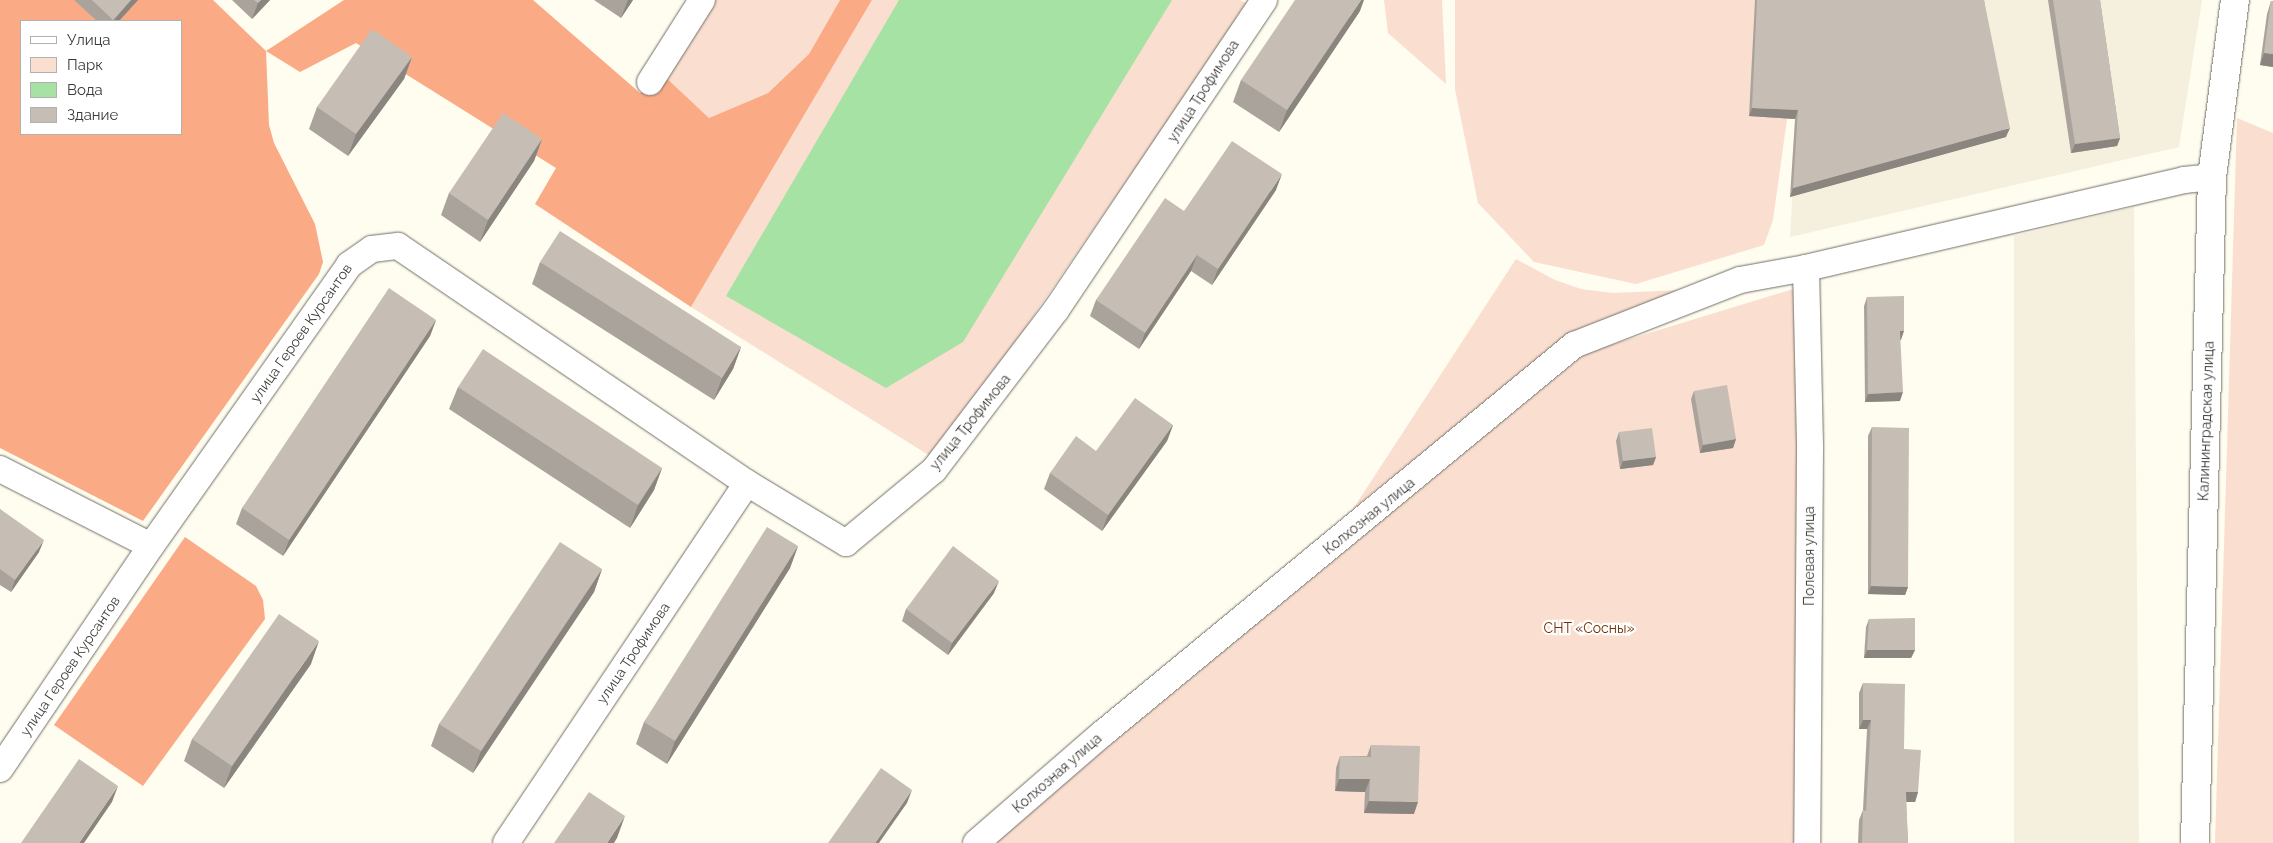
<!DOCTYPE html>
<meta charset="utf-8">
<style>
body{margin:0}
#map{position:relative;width:2273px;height:843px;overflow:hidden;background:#fffcf0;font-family:Raleway,sans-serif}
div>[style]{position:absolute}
.built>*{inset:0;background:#f5f0dd}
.green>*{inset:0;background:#faded0}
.forest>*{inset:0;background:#faab85}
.water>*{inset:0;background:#a5e2a3}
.roads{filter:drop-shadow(0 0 1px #716f65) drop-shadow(0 0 1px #716f65)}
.street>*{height:26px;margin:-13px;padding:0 13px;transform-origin:13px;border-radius:13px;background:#fff}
.secondary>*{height:28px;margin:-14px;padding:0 14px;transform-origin:14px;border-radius:14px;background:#fff}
.wall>*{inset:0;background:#aaa39c}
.shaded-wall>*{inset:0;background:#8b857f}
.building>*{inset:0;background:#c6beb5}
span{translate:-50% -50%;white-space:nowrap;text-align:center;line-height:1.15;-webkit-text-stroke:4.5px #fff;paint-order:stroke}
.street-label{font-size:14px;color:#3c3b37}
.park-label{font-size:14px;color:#722e00}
.legend{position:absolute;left:20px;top:20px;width:162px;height:115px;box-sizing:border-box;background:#fff;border:1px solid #b1b1af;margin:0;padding:6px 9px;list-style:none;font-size:15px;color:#3c3b37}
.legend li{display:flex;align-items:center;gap:10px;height:25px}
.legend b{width:25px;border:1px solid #b1b1af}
</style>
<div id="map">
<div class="built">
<i style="clip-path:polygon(1803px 0,2202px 0,2179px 147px,1790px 237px)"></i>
<i style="clip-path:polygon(2134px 207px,2139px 843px,2014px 843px,2014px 236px)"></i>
</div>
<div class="green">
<i style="clip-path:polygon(708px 0,840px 0,809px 54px,768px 93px,709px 118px,660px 72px)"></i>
<i style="clip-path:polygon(872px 0,1240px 0,1248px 4px,935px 459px,691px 307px)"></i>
<i style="clip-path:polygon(1384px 0,1442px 0,1446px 84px,1388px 33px)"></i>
<i style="clip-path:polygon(1455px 0,1795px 0,1787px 119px,1773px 220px,1764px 245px,1636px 284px,1534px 262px,1478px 203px,1455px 89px)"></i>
<i style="clip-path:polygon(2237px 118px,2273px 133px,2273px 843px,2215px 843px)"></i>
<i style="clip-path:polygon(1516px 259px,1555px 280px,1581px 289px,1613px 293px,1682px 290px,1564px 337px,1353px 509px)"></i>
<i style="clip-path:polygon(1800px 287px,1801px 843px,991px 843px,1587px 352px)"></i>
</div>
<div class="forest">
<i style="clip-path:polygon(evenodd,0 0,213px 0,266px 51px,344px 0,533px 0,640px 93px,653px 84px,660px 72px,709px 118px,768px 93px,809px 54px,840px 0,872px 0,691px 307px,535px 204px,556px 168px,356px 43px,300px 72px,266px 51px,269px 125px,274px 143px,315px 224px,323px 262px,319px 274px,143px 521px,0 448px,0 0,21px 21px,181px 21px,181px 134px,21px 134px,21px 21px)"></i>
<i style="clip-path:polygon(185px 537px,256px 586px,263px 600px,265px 619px,143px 786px,54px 725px)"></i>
</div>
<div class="water">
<i style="clip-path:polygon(899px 0,1172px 0,963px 342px,886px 388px,726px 296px)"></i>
</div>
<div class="roads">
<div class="street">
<i style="left:650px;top:82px;width:97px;rotate:-57.6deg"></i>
<i style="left:1806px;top:268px;width:181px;rotate:88.7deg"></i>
<i style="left:1810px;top:449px;width:394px;rotate:90.4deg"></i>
<i style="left:0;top:469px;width:169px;rotate:27deg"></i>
<i style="left:0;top:769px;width:269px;rotate:-55.9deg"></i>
<i style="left:151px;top:546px;width:344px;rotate:-54.8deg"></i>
<i style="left:349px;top:265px;width:28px;rotate:-35deg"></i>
<i style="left:372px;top:249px;width:26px;rotate:-7deg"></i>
<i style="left:398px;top:246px;width:422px;rotate:34.2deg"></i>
<i style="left:506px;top:843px;width:433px;rotate:-56.2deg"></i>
<i style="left:747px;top:483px;width:116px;rotate:31.2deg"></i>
<i style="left:846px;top:543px;width:114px;rotate:-39.7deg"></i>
<i style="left:934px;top:470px;width:201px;rotate:-52.7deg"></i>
<i style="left:1056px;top:310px;width:373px;rotate:-56.1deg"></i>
<i style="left:976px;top:843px;width:167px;rotate:-40.9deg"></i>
<i style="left:1102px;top:734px;width:612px;rotate:-39.49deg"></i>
<i style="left:1574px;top:345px;width:178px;rotate:-21.4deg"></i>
<i style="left:1740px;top:280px;width:67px;rotate:-10.3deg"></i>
<i style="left:1806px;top:268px;width:388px;rotate:-13.1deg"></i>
<i style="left:2184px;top:180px;width:28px;rotate:-6deg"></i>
</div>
<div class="secondary">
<i style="left:2195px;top:843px;width:666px;rotate:-88.54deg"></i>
<i style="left:2212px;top:177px;width:178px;rotate:-82.6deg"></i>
</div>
</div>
<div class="wall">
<i style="clip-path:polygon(74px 0,138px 0,119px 21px,97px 21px)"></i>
<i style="clip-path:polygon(232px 0,270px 0,252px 19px)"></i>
<i style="clip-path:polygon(594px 0,633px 0,621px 18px)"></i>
<i style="clip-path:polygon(1755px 0,1984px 0,2006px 137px,1790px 197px,1795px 119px,1749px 116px)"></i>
<i style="clip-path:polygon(2048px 0,2100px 0,2120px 138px,2117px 146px,2071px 153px)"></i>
<i style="clip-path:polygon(2271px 1px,2273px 67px,2260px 65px,2267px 14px)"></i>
<i style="clip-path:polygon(1360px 11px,1279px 132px,1233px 102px,1241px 80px)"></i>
<i style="clip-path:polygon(412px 57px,404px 79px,348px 156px,309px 129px,317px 107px)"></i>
<i style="clip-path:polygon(542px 139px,534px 161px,480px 242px,441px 215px,449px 193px)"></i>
<i style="clip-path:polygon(1276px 190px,1212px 285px,1191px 271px,1139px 349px,1090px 316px,1096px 300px,1184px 211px)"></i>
<i style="clip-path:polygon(540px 262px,741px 347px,733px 369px,714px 400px,532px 284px)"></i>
<i style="clip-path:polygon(1867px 297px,1901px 340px,1900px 340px,1900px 401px,1865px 402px,1864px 306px)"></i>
<i style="clip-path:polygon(436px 320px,430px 336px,283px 556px,236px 524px,242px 508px)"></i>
<i style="clip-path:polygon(458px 387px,662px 468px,654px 490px,630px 528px,449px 409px)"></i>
<i style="clip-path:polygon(1694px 391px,1736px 439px,1733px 448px,1700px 453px,1691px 399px)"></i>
<i style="clip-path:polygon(1173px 425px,1167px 441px,1102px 531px,1044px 489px,1050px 473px)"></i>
<i style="clip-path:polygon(1872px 427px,1908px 587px,1905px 595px,1868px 594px,1868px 436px)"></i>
<i style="clip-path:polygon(1619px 432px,1656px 457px,1653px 465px,1620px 469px,1616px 441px)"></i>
<i style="clip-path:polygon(0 509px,39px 552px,11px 592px,0 585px)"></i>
<i style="clip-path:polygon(798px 546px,790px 568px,667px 764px,636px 744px,644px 722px)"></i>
<i style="clip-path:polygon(602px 569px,594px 592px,473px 773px,431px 746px,439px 724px)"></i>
<i style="clip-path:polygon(994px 593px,948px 655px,902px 621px,906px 609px)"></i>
<i style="clip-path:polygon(1869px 619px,1915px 650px,1911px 658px,1864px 658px,1866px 627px)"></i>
<i style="clip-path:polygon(311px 664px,224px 788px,184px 761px,192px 739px)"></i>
<i style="clip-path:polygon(1863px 683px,1904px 749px,1918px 792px,1915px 802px,1906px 802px,1908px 843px,1858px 843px,1859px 820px,1863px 810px,1867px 729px,1859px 729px,1859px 693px)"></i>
<i style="clip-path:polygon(1371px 745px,1414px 814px,1364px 813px,1365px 792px,1335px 791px,1336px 768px,1340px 756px,1367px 756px)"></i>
</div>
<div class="shaded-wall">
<i style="clip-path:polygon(131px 0,138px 0,119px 21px,113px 21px)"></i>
<i style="clip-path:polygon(261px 0,270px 0,252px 19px,258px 3px)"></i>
<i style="clip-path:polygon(628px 0,633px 0,621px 18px)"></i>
<i style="clip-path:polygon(1361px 0,1364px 0,1360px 11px,1279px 132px,1287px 110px)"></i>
<i style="clip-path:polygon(2264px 53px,2273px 54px,2273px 67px,2260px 65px)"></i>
<i style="clip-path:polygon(412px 57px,404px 79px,348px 156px,356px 134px)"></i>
<i style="clip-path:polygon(1752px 108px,1798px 110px,1795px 119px,1749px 116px)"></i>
<i style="clip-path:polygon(2010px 128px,2006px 137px,1790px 197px,1793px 188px)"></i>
<i style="clip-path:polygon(2120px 138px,2117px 146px,2071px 153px,2075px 144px)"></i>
<i style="clip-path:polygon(542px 139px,534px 161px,480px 242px,488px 220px)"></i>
<i style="clip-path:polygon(1282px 174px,1276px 190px,1212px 285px,1218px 269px)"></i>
<i style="clip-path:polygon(1197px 255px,1191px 271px,1139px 349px,1145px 333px)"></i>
<i style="clip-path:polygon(436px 320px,430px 336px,283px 556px,289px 540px)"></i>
<i style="clip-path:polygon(1900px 331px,1904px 331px,1901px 340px,1897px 340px)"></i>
<i style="clip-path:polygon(741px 347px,733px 369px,714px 400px,722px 378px)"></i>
<i style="clip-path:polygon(1903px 392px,1900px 401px,1865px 402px,1868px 394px)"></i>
<i style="clip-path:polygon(1173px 425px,1167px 441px,1102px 531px,1108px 515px)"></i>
<i style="clip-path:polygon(1736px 439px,1733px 448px,1700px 453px,1703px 445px)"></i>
<i style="clip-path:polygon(1656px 457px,1653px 465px,1620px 469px,1623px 461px)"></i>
<i style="clip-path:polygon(662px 468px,654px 490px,630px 528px,638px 505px)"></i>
<i style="clip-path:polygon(44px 540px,39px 552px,11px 592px,15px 580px)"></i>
<i style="clip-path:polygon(798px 546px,790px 568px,667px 764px,675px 741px)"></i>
<i style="clip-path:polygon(602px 569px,594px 592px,473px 773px,481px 751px)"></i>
<i style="clip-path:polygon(999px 581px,994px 593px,948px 655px,952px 643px)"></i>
<i style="clip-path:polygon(1871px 586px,1908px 587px,1905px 595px,1868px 594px)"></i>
<i style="clip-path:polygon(319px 641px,311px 664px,224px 788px,232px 766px)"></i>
<i style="clip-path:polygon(1867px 650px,1915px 650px,1911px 658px,1864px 658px)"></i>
<i style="clip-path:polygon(1863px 720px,1871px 720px,1867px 729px,1859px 729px)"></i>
<i style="clip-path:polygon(1339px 779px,1370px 779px,1365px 792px,1335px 791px)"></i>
<i style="clip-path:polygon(118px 786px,112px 802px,84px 843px,79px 843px)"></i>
<i style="clip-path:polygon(912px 790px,907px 803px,879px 843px,875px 843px)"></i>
<i style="clip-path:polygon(1906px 792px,1918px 792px,1915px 802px,1903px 802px)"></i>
<i style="clip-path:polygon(1369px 801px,1418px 802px,1414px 814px,1364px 813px)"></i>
<i style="clip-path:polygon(625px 816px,617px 838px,614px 843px,607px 843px)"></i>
</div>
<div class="building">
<i style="clip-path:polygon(92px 0,131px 0,113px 20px)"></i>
<i style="clip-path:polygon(254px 0,261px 0,258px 3px)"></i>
<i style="clip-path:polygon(1295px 0,1361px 0,1287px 110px,1241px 80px)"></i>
<i style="clip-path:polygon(1757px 0,1984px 0,2010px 128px,1793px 188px,1798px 110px,1752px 108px)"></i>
<i style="clip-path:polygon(2053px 0,2100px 0,2120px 138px,2075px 144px)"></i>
<i style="clip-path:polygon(2271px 1px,2273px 1px,2273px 54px,2264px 53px)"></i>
<i style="clip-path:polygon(372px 29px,412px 57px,356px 134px,317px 107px)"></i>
<i style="clip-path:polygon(503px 113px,542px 139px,488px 220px,449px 193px)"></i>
<i style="clip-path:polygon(1232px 141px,1282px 174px,1218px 269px,1197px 255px,1145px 333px,1096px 300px,1165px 198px,1184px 211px)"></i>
<i style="clip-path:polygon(560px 231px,741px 347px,722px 378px,540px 262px)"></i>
<i style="clip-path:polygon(389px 288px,436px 320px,289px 540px,242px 508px)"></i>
<i style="clip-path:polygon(1904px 296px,1904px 331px,1900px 331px,1903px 392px,1868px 394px,1867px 297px)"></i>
<i style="clip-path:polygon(483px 349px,662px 468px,638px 505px,458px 387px)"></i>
<i style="clip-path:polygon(1727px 385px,1736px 439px,1703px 445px,1694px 391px)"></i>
<i style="clip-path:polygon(1135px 398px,1173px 425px,1108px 515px,1050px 473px,1076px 436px,1096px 451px)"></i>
<i style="clip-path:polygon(1872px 427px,1909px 428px,1908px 587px,1871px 586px)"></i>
<i style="clip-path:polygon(1652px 428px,1656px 457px,1623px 461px,1619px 432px)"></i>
<i style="clip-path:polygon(0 509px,44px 540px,15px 580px,0 569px)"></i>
<i style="clip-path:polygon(767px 527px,798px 546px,675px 741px,644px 722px)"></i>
<i style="clip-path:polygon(560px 542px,602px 569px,481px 751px,439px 724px)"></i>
<i style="clip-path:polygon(953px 546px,999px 581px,952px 643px,906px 609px)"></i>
<i style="clip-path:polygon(279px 614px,319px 641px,232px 766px,192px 739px)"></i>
<i style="clip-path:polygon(1915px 618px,1915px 650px,1867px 650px,1869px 619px)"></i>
<i style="clip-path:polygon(1863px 683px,1905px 684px,1904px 749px,1921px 750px,1918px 792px,1906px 792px,1908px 843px,1862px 843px,1863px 810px,1866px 811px,1871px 720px,1863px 720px)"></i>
<i style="clip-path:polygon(1371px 745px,1420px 746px,1418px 802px,1369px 801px,1370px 779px,1339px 779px,1340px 756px,1371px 757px)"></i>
<i style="clip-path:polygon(79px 759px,118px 786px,79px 843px,21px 843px)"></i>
<i style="clip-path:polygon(881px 768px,912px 790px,875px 843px,828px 843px)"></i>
<i style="clip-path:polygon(589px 792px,625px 816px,607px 843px,554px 843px)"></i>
</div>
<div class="street-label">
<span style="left:1203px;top:91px;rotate:-57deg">улица Трофимова</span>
<span style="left:301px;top:333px;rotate:-55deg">улица Героев Курсантов</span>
<span style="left:2206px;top:421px;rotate:-88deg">Калининградская улица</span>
<span style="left:970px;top:422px;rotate:-51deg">улица Трофимова</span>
<span style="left:1369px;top:516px;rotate:-39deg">Колхозная улица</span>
<span style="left:1809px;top:556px;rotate:-90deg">Полевая улица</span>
<span style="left:633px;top:653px;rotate:-56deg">улица Трофимова</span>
<span style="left:70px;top:666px;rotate:-56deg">улица Героев Курсантов</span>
<span style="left:1057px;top:773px;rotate:-41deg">Колхозная улица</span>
</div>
<div class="park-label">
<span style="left:1589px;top:628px">СНТ «Сосны»</span>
</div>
<ul class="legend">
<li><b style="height:6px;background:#fff"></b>Улица</li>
<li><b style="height:14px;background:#faded0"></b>Парк</li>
<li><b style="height:14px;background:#a5e2a3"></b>Вода</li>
<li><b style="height:14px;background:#c6beb5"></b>Здание</li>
</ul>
</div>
